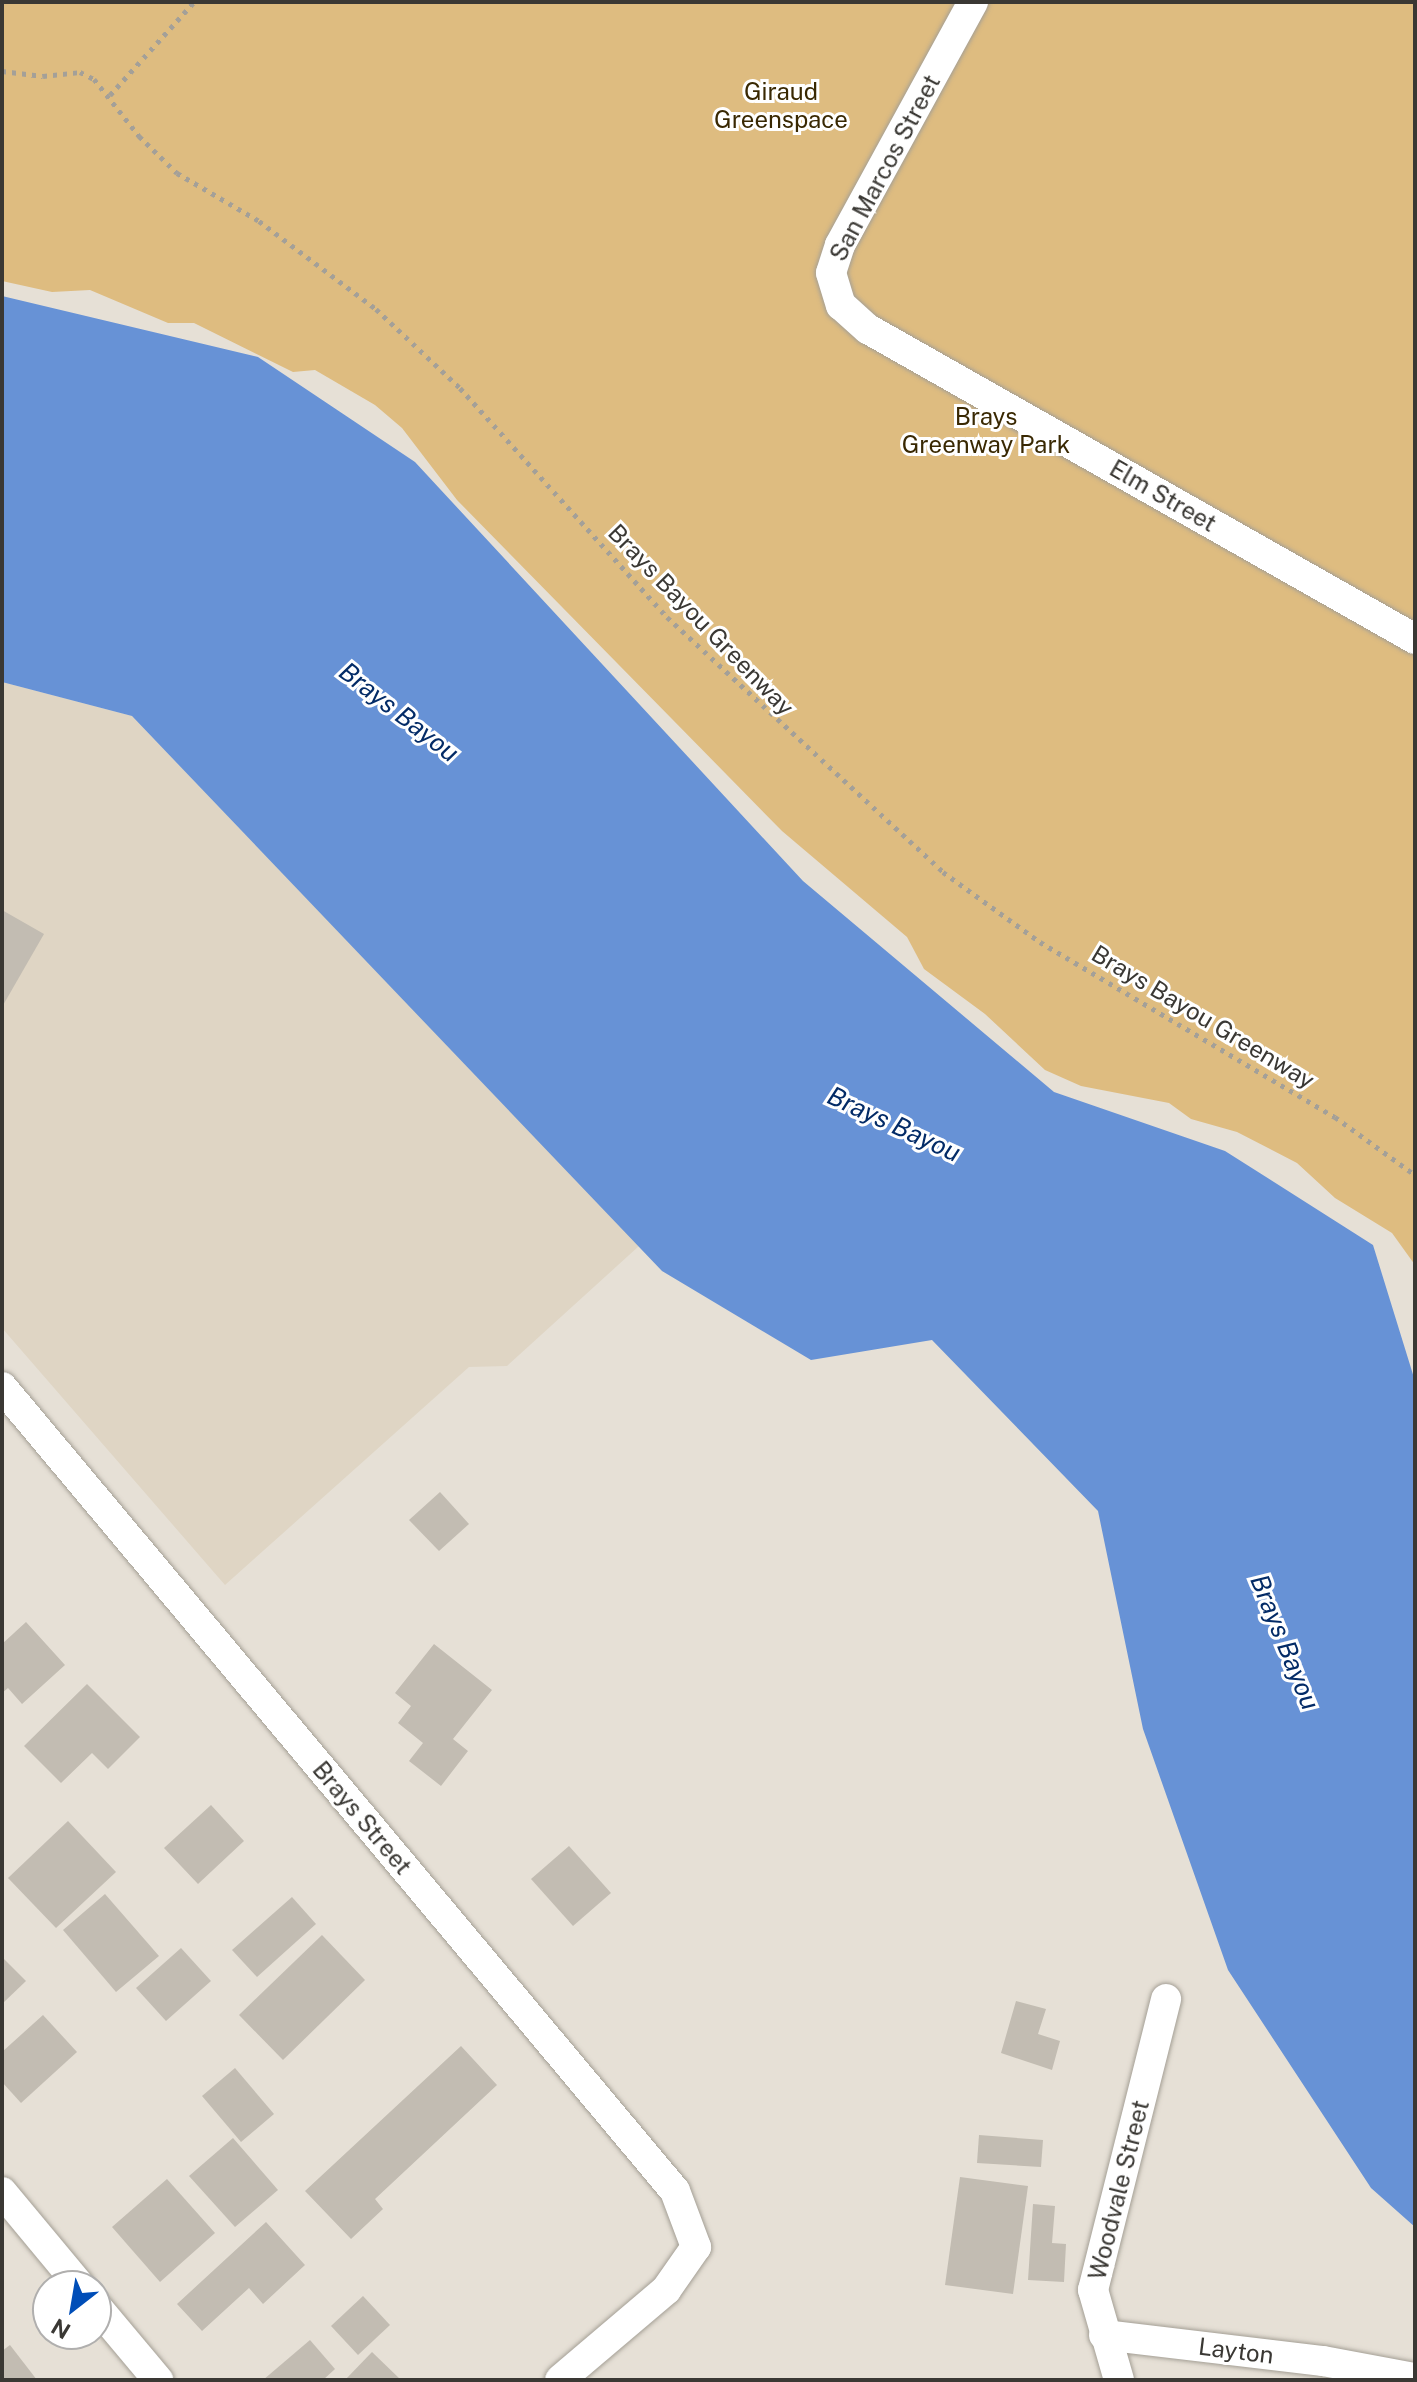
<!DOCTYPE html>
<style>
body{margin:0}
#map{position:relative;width:1417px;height:2382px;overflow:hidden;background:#e6e0d6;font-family:"Public Sans",sans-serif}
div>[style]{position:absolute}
.built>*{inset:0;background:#dfd5c4}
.green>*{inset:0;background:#debc80}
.water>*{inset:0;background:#6792d6}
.building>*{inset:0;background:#c2bcb2}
.path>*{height:5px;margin-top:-2.5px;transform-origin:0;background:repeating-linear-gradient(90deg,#a4a098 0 4px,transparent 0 10px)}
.roads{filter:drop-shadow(0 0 2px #a49f95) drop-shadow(0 0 2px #a49f95)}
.street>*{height:30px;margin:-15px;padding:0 15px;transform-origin:15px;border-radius:15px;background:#fff}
span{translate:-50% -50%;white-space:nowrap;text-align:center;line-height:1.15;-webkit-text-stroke:6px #fff;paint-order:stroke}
.park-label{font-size:24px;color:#392802}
.street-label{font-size:24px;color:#3a3834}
.water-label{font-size:26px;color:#032b67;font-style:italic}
.frame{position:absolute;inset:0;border:4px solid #3a3834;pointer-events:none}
.north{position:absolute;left:32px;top:2270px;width:80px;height:80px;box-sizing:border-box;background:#fff;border:2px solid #b0afae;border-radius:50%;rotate:211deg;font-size:22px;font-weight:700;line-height:32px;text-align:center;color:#3a3834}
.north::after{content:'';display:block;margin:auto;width:28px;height:36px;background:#004eb8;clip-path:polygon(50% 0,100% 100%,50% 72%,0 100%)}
</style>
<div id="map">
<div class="built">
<i style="clip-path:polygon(2px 682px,132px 716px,639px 1246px,507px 1366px,469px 1367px,225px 1585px,2px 1328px)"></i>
</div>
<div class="green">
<i style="clip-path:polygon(2px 2px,1415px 2px,1415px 1265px,1392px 1233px,1335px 1198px,1297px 1163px,1237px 1132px,1191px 1119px,1169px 1103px,1081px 1086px,1045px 1070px,985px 1014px,924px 969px,907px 937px,782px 831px,457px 500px,402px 428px,375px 405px,315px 370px,293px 372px,194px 323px,168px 323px,90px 290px,52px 292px,2px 281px)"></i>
</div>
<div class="water">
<i style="clip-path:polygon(2px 296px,258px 357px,415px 462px,803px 881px,1054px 1092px,1225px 1151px,1373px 1245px,1415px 1381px,1415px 2227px,1371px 2188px,1228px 1970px,1143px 1729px,1098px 1511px,932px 1340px,811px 1360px,662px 1271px,132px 716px,2px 682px)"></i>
</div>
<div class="building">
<i style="clip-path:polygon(2px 910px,44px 934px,2px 1007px)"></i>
<i style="clip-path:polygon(440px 1492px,469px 1524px,439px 1551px,409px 1520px)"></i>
<i style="clip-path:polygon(26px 1622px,65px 1665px,22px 1704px,8px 1688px,2px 1693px,2px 1644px)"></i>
<i style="clip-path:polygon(434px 1644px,492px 1690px,453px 1739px,468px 1751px,441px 1786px,409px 1761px,423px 1743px,398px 1723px,411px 1706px,395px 1693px)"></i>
<i style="clip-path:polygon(87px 1684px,140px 1737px,108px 1769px,92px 1753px,61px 1783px,24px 1746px)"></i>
<i style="clip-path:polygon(211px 1805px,244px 1841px,198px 1884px,164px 1848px)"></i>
<i style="clip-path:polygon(68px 1821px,116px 1872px,56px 1928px,8px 1878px)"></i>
<i style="clip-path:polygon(569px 1846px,611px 1893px,573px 1926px,531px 1879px)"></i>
<i style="clip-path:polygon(105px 1894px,159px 1956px,116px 1992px,63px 1930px)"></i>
<i style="clip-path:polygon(292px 1897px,316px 1924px,257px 1977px,232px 1950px)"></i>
<i style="clip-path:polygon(322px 1935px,365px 1980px,283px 2060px,239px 2015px)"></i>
<i style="clip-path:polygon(181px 1948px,211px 1981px,166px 2021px,136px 1988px)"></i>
<i style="clip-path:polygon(2px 1957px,26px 1981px,2px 2004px)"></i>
<i style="clip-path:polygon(1016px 2001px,1046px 2009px,1038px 2034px,1060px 2041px,1052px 2070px,1001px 2053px)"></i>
<i style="clip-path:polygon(43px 2015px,77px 2052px,21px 2103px,2px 2082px,2px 2052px)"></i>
<i style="clip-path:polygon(461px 2046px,497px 2085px,375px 2199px,383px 2209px,351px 2239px,305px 2191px)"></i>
<i style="clip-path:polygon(235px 2068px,274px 2114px,241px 2142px,202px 2096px)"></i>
<i style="clip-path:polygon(979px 2135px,1043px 2140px,1041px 2167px,977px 2163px)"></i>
<i style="clip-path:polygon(233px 2138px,278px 2190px,235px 2227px,189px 2176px)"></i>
<i style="clip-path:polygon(960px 2177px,1028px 2186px,1013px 2294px,945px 2285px)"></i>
<i style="clip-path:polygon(167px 2179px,215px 2233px,160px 2282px,112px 2227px)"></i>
<i style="clip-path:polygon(1033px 2204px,1055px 2206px,1052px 2243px,1066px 2244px,1064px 2282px,1028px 2280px)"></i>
<i style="clip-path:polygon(266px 2222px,305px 2265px,263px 2304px,249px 2288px,202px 2331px,177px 2304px)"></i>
<i style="clip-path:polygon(363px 2296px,390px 2325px,358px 2355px,331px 2326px)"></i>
<i style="clip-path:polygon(310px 2340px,335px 2369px,323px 2380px,263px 2380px)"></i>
<i style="clip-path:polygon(10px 2345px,37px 2380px,2px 2380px,2px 2351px)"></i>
<i style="clip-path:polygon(372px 2352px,401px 2380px,345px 2380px)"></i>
</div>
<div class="path">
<i style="left:2px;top:71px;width:41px;rotate:7deg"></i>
<i style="left:43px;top:76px;width:37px;rotate:-6deg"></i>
<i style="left:80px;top:72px;width:16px;rotate:27deg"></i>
<i style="left:94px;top:79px;width:73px;rotate:51.7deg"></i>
<i style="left:139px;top:136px;width:53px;rotate:44.2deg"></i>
<i style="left:177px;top:173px;width:95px;rotate:30.3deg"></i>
<i style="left:259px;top:221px;width:146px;rotate:36.9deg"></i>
<i style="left:376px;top:309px;width:115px;rotate:43.2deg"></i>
<i style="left:460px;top:388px;width:309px;rotate:47.9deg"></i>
<i style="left:667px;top:617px;width:376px;rotate:42.7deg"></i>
<i style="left:943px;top:872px;width:120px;rotate:35.8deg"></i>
<i style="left:1040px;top:942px;width:343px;rotate:30.7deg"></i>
<i style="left:1335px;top:1117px;width:99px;rotate:35.9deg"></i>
<i style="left:110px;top:95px;width:125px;rotate:-47.9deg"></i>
</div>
<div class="roads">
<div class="street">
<i style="left:973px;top:2px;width:277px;rotate:118.7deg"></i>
<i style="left:840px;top:245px;width:29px;rotate:108deg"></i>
<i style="left:831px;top:273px;width:34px;rotate:73deg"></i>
<i style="left:841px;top:305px;width:36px;rotate:42deg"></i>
<i style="left:868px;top:329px;width:629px;rotate:29.54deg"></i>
<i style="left:2px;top:1387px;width:1048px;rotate:50.07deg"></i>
<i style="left:675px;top:2191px;width:60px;rotate:69.4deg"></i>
<i style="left:696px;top:2247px;width:52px;rotate:124.9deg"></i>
<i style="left:666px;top:2290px;width:139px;rotate:139.7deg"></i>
<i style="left:2px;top:2192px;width:122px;rotate:50.3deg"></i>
<i style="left:96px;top:2306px;width:97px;rotate:50deg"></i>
<i style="left:1104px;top:2335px;width:221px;rotate:6.8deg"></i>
<i style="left:1323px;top:2361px;width:94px;rotate:10.5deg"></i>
<i style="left:1119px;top:2380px;width:94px;rotate:-106.1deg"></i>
<i style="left:1093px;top:2290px;width:300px;rotate:-75.9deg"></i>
</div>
</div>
<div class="park-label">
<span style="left:781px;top:106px">Giraud<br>Greenspace</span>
<span style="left:986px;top:431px">Brays<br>Greenway Park</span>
</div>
<div class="street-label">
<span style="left:885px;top:168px;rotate:-62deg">San Marcos Street</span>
<span style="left:1163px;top:496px;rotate:30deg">Elm Street</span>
<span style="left:701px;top:620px;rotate:46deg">Brays Bayou Greenway</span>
<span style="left:1203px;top:1017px;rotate:31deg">Brays Bayou Greenway</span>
<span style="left:362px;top:1818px;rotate:50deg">Brays Street</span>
<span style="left:1119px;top:2190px;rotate:-76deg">Woodvale Street</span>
<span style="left:1236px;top:2351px;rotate:7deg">Layton</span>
</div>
<div class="water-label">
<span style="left:399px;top:712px;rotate:38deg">Brays Bayou</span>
<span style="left:894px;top:1124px;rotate:25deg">Brays Bayou</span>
<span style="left:1285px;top:1642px;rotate:68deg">Brays Bayou</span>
</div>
<div class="frame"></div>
<div class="north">N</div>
</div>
